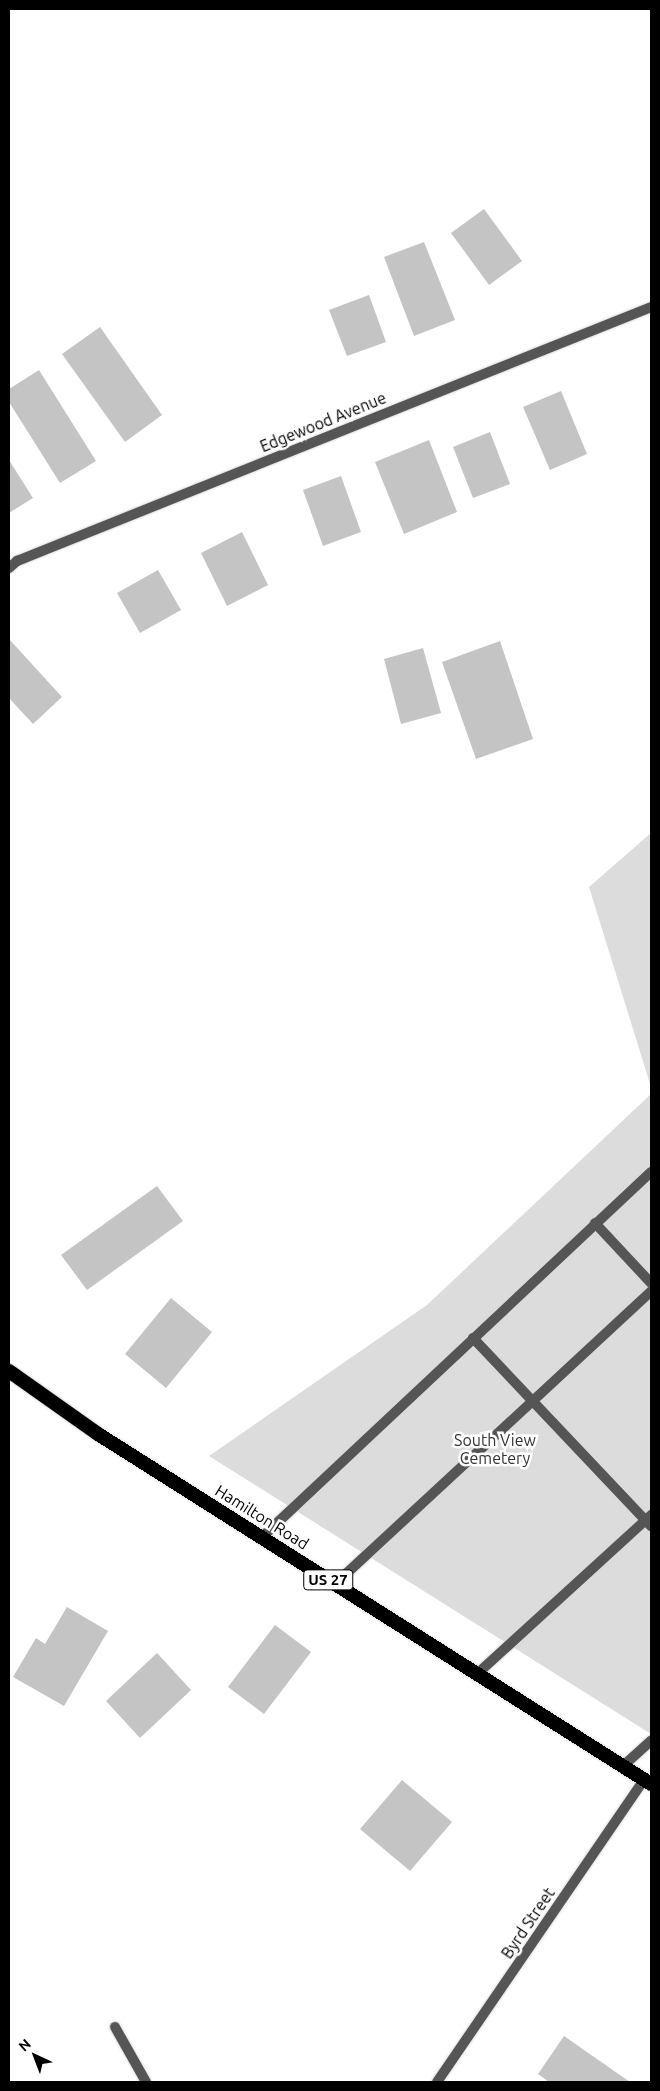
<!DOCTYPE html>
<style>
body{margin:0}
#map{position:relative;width:660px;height:2091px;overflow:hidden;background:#fff;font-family:Ubuntu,sans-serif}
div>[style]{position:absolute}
.green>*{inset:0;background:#dcdcdc}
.building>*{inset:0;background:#c4c4c4}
.roads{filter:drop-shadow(0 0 1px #dbdbdb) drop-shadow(0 0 1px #dbdbdb)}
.service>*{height:10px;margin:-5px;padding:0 5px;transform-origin:5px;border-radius:5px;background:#555}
.minor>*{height:10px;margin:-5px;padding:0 5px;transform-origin:5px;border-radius:5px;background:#555}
.trunk>*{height:14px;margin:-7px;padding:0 7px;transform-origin:7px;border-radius:7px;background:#000}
span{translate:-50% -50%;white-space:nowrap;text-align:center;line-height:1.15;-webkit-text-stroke:5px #fff;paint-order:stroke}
.shield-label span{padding:1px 4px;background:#fff;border:1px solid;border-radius:4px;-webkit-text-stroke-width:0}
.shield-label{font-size:15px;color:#000;font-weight:700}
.street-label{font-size:16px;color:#000}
.park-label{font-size:16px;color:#333}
.frame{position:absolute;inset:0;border:10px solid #000;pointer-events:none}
.north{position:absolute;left:10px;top:2031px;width:50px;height:50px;-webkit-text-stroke:4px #fff;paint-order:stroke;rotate:317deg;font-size:14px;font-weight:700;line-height:20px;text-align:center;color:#000}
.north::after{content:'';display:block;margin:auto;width:18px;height:22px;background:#000;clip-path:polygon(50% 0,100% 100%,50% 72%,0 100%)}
</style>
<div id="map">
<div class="green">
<i style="clip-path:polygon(651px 833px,651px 1087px,589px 887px)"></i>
<i style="clip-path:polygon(651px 1094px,651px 1734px,209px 1456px,427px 1305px)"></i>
</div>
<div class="building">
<i style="clip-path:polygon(484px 209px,522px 261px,489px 285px,451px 233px)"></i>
<i style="clip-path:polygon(424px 242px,455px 320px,414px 336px,384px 257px)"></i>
<i style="clip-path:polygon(369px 295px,386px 342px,347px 356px,329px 310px)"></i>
<i style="clip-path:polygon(100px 327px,162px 415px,125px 442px,62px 354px)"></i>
<i style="clip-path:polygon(39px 370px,96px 461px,60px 483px,9px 402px,9px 389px)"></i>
<i style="clip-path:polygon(561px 391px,587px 454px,550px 470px,523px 407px)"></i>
<i style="clip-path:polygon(490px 432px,510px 484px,473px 498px,453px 447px)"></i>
<i style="clip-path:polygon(429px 440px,457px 512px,404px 534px,375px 462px)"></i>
<i style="clip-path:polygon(9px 460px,33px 498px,9px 513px)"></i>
<i style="clip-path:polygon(341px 476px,361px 532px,323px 546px,303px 490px)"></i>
<i style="clip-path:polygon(242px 532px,268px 585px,227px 606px,201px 553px)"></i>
<i style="clip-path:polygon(158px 570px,181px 610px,140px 633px,117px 593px)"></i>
<i style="clip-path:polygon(9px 639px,62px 697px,33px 724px,9px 698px)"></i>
<i style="clip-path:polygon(500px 641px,533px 739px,476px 759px,442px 662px)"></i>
<i style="clip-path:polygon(423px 648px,441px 713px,401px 724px,384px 659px)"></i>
<i style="clip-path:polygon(157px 1186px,183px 1221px,87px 1290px,61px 1255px)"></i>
<i style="clip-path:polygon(171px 1298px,212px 1332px,166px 1388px,125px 1354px)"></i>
<i style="clip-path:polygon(67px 1607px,108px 1631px,64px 1706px,13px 1677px,36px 1638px,45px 1644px)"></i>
<i style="clip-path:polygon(275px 1625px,311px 1652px,264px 1714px,228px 1687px)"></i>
<i style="clip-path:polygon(157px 1653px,191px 1690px,140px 1738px,106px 1701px)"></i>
<i style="clip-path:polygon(402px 1780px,452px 1822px,410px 1871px,360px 1829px)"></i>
<i style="clip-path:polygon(564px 2036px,630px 2082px,549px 2082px,538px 2074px)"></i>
</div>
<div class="roads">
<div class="service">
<i style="left:595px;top:1223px;width:82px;rotate:47deg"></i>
<i style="left:473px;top:1338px;width:259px;rotate:46.6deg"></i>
<i style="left:261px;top:1538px;width:535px;rotate:-43.18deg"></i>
<i style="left:335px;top:1584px;width:431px;rotate:-42.8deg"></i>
<i style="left:477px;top:1674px;width:236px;rotate:-42.4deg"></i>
<i style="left:623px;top:1766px;width:38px;rotate:-42deg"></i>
</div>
<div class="minor">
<i style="left:9px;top:568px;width:11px;rotate:-41deg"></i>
<i style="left:17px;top:561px;width:683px;rotate:-21.83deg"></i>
<i style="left:115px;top:2027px;width:63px;rotate:60.6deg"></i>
<i style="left:437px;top:2082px;width:366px;rotate:-55.6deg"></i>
</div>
<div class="trunk">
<i style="left:9px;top:1371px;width:109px;rotate:35.3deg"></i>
<i style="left:98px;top:1434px;width:654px;rotate:32.33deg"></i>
</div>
</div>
<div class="shield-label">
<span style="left:328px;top:1580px">US 27</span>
</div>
<div class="street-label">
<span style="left:323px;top:422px;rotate:-22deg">Edgewood Avenue</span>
<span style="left:262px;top:1517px;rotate:32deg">Hamilton Road</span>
<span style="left:528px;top:1923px;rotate:-56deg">Byrd Street</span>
</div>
<div class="park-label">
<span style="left:495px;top:1449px">South View<br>Cemetery</span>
</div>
<div class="frame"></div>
<div class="north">N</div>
</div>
